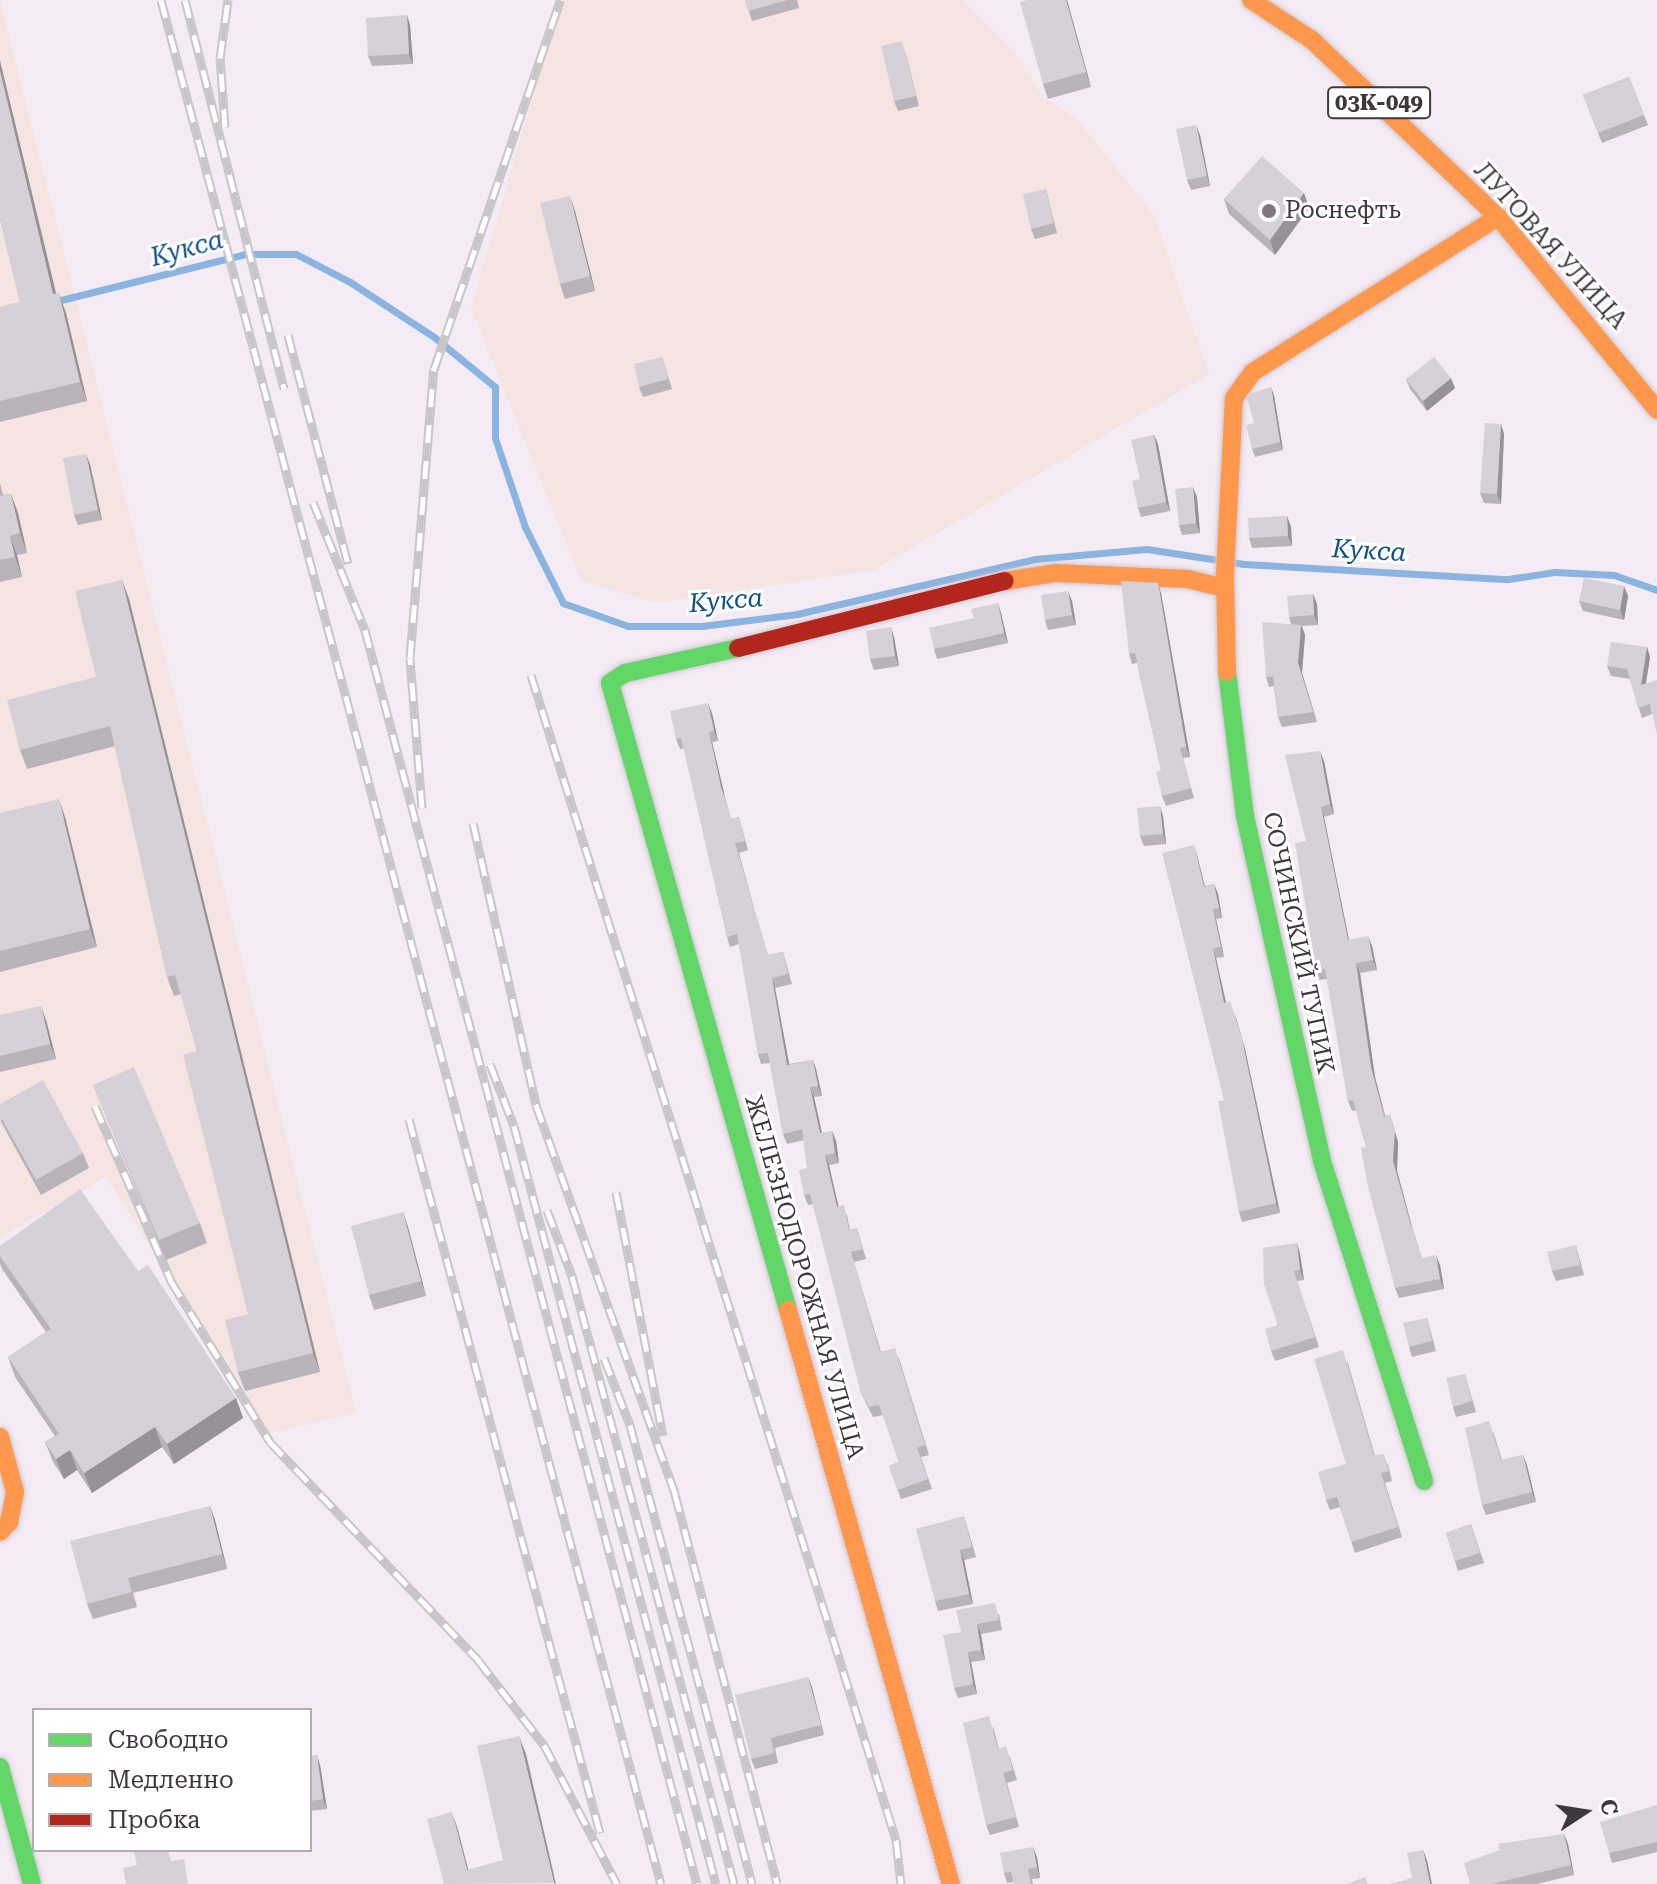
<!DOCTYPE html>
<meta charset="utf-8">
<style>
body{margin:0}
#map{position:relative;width:1657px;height:1884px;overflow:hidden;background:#f4ebf4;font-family:"Roboto Serif",serif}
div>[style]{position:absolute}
.industrial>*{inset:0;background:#f5e4e2}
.stream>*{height:7px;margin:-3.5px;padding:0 3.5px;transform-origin:3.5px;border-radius:3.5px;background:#8bb4e1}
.roads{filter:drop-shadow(0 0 2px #cfc7cf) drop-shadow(0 0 2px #cfc7cf)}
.fast>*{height:18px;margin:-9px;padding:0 9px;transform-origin:9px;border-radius:9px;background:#63d668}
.slow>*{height:18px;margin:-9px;padding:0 9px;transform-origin:9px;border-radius:9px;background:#ff974d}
.jam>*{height:18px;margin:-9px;padding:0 9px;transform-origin:9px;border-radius:9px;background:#b3261e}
.rail>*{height:9px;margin-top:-4.5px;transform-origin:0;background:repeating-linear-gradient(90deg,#fff 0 18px,#c8c6c8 0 36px);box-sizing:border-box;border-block:2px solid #c8c6c8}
.wall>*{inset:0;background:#b8b4ba}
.shaded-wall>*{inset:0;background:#969297}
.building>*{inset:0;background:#d6d1d8}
.dots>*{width:22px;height:22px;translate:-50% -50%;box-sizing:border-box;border:4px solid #fff;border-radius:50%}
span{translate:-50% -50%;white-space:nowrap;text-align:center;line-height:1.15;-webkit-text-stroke:6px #fff;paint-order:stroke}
.shield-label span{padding:2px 6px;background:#fff;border:2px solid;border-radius:6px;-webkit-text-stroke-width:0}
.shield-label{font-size:22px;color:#3e383e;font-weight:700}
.poi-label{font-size:24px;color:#3e383e}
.left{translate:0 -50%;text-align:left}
.street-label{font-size:24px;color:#3e383e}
.water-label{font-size:26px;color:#0e528b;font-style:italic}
.legend{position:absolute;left:32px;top:1708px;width:280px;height:144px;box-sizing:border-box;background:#fff;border:2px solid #b2afb2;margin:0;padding:10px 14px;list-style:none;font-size:24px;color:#3e383e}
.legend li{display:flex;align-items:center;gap:16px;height:40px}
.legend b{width:40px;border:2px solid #b2afb2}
.north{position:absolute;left:1545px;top:1772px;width:80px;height:80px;-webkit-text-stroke:6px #fff;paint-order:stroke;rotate:78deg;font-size:22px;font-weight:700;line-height:32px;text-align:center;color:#3e383e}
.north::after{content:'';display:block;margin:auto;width:28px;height:36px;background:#3e383e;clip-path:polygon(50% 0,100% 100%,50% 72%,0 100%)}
</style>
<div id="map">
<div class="industrial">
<i style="clip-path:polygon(0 0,356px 1413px,269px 1433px,106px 1177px,0 1237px)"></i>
<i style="clip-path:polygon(561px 0,962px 0,1012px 50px,1043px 97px,1076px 118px,1154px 215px,1209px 374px,874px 570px,655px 603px,581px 580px,471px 308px)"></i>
</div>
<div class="stream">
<i style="left:53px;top:302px;width:198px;rotate:-14deg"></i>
<i style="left:245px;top:254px;width:51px"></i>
<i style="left:296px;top:254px;width:61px;rotate:27.4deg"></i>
<i style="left:350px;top:282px;width:100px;rotate:33.2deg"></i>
<i style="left:434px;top:337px;width:79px;rotate:39.3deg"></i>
<i style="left:495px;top:387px;width:51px;rotate:90deg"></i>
<i style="left:495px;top:438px;width:94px;rotate:71.4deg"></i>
<i style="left:525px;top:527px;width:85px;rotate:63.4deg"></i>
<i style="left:563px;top:603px;width:69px;rotate:19.5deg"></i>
<i style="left:628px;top:626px;width:74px"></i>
<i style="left:702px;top:626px;width:96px;rotate:-7.2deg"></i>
<i style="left:797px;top:614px;width:244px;rotate:-13deg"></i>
<i style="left:1035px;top:559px;width:112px;rotate:-5.1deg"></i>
<i style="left:1147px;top:549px;width:98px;rotate:8.8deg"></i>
<i style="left:1244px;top:564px;width:264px;rotate:3.3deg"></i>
<i style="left:1508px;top:579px;width:48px;rotate:-8.5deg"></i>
<i style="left:1555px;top:572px;width:59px;rotate:2.9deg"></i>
<i style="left:1614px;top:575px;width:46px;rotate:19.2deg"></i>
</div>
<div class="roads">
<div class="fast">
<i style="left:738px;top:648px;width:116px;rotate:167.5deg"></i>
<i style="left:625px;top:673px;width:18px;rotate:146deg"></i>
<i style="left:610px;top:683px;width:652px;rotate:74.15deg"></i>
<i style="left:1227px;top:672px;width:145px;rotate:82.9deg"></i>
<i style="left:1245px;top:816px;width:353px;rotate:77.4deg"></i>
<i style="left:1322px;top:1161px;width:336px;rotate:72.3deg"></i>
<i style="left:0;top:1767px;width:121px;rotate:74.7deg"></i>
</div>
<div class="slow">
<i style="left:1251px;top:0;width:73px;rotate:33.3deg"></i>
<i style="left:1312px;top:40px;width:257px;rotate:43.6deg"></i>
<i style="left:1498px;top:217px;width:250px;rotate:50.5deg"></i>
<i style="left:1005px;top:581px;width:52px;rotate:-8.9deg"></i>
<i style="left:1056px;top:573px;width:132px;rotate:2.6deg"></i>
<i style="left:1188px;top:579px;width:38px;rotate:14deg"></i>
<i style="left:1227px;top:672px;width:98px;rotate:-91.2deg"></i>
<i style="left:1225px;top:574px;width:176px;rotate:-87.1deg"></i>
<i style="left:1234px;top:398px;width:32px;rotate:-54deg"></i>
<i style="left:1253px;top:372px;width:290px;rotate:-32.3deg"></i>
<i style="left:788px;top:1310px;width:597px;rotate:74.15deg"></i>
<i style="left:0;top:1437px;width:57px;rotate:74.7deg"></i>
<i style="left:15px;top:1492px;width:31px;rotate:101deg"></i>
<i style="left:9px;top:1522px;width:13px;rotate:132deg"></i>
</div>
<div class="jam">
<i style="left:738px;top:648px;width:275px;rotate:-14.1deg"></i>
</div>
</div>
<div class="rail">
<i style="left:161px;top:0;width:1949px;rotate:75.14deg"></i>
<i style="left:185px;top:0;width:401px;rotate:75.7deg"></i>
<i style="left:225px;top:127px;width:69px;rotate:-94.1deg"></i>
<i style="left:220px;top:58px;width:59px;rotate:-82.1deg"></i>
<i style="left:288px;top:335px;width:236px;rotate:75.3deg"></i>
<i style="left:313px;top:502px;width:138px;rotate:67.9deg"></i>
<i style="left:365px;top:630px;width:1297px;rotate:75.17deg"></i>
<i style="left:531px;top:675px;width:1221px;rotate:72.6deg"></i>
<i style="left:896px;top:1840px;width:44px;rotate:83.5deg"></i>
<i style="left:422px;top:808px;width:150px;rotate:-94.6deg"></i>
<i style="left:410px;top:658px;width:290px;rotate:-85.3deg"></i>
<i style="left:434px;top:369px;width:390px;rotate:-71.1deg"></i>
<i style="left:473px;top:823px;width:289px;rotate:77.4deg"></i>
<i style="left:536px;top:1105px;width:413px;rotate:70.3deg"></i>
<i style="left:675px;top:1494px;width:403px;rotate:75.3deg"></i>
<i style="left:490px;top:1064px;width:66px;rotate:68.8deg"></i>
<i style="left:514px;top:1126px;width:784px;rotate:75.08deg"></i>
<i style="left:95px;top:1106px;width:191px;rotate:66.5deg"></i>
<i style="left:171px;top:1281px;width:189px;rotate:58.4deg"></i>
<i style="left:270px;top:1442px;width:301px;rotate:46.3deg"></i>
<i style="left:478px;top:1660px;width:108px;rotate:52.2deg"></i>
<i style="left:544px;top:1745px;width:157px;rotate:62.3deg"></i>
<i style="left:409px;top:1119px;width:739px;rotate:75.02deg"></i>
<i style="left:616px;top:1192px;width:248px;rotate:79.1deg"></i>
<i style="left:547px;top:1210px;width:71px;rotate:69.3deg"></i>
<i style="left:572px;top:1276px;width:629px;rotate:75.08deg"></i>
<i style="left:604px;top:1358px;width:72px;rotate:68.8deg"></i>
<i style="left:630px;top:1425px;width:475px;rotate:75.1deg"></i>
</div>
<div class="wall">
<i style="clip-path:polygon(745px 0,797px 0,799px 8px,752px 21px)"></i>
<i style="clip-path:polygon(1067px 0,1091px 87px,1048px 99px,1043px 84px)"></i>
<i style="clip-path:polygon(407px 15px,410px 25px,413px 64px,372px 66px,368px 56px)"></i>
<i style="clip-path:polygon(905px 51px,919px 106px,898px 111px,894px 101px)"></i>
<i style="clip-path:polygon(0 61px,56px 294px,66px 313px,87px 401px,0 422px,0 307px,20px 302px,0 219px)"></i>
<i style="clip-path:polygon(1629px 77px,1648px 125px,1602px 143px,1583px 95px)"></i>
<i style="clip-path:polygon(1200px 135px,1210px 186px,1191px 190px,1187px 180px)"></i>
<i style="clip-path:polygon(1046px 189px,1057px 233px,1035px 239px,1031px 229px)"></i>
<i style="clip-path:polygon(1304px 193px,1309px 208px,1275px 255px,1229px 214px,1224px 199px)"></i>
<i style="clip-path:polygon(575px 211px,595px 291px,565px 299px,560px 284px)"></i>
<i style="clip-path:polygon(662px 357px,672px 389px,643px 397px,639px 387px)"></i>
<i style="clip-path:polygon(1406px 379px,1455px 388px,1427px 411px,1410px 389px)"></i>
<i style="clip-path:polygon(1274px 395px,1283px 450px,1255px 457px,1252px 449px,1254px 423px)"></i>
<i style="clip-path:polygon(1501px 424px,1504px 434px,1501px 504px,1484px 503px,1480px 493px)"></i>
<i style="clip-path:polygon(1154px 435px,1158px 444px,1170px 511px,1141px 517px,1138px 508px,1140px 479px)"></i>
<i style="clip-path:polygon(90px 464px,102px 520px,78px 525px,74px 515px)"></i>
<i style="clip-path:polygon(0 483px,3px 495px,11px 494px,18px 513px,27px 553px,17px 555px,22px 577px,0 582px)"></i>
<i style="clip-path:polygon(1197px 497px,1200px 533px,1182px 535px,1179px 525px)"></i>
<i style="clip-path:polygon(1287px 516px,1291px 527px,1292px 546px,1252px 548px,1249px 538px)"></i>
<i style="clip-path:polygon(122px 580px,129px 599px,320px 1372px,245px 1391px,238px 1372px,248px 1314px,197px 1051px,181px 994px,174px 996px,167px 977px,115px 746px,27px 769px,20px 750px,96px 677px)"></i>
<i style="clip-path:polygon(1624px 586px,1628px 596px,1624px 620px,1583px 611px,1579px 601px)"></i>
<i style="clip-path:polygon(1161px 593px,1190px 757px,1183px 758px,1194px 798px,1166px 806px,1162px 796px,1161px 770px,1137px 663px,1132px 664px,1129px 654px)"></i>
<i style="clip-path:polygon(1313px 594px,1317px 604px,1318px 625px,1302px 626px,1305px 635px,1302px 673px,1317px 722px,1282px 727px,1278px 717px,1274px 686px,1269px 687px,1266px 677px,1291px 624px,1289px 617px)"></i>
<i style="clip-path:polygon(1072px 601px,1076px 625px,1048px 630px,1045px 620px)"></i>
<i style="clip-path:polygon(998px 603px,1001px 613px,1008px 643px,937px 659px,934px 649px,974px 618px)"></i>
<i style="clip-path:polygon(894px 637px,899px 666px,874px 670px,870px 659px)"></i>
<i style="clip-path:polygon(1647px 647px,1650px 657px,1646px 683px,1652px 714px,1642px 718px,1630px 679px,1611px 676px,1607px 666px)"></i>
<i style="clip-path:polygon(712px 713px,718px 741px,712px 742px,725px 797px,731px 819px,739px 817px,748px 850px,739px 853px,756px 915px,768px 955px,783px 952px,792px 984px,775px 988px,789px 1064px,813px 1060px,816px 1069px,822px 1096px,814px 1097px,822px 1133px,832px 1131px,836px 1141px,839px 1163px,829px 1165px,838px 1207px,847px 1215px,850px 1230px,857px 1228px,866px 1259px,854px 1262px,881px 1352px,899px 1358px,929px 1455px,921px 1457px,932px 1489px,901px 1499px,889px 1466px,899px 1462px,883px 1415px,873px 1417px,861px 1393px,813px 1204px,808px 1205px,804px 1195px,807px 1168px,804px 1140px,787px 1144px,783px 1134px,770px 1063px,761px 1064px,758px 1054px,739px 944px,730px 947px,727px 937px,684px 748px,680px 749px,676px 739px)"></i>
<i style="clip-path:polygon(1324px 761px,1334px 814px,1324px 817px,1349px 940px,1372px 946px,1377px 970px,1360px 973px,1375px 1077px,1385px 1116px,1390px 1115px,1398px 1142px,1397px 1171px,1413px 1230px,1422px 1258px,1440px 1265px,1444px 1289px,1399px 1298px,1395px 1288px,1366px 1147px,1356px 1110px,1352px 1111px,1348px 1101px,1327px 979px,1319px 980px,1316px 970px,1306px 841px)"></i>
<i style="clip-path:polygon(0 813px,65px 817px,97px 947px,0 972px)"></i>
<i style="clip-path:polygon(1163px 816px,1166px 844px,1144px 846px,1140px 836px)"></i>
<i style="clip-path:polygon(1197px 855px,1205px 886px,1214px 884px,1218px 894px,1222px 918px,1216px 919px,1224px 957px,1216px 958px,1226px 1002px,1245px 1049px,1280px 1213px,1242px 1222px,1239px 1212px,1224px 1100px)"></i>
<i style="clip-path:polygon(0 1015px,46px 1020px,56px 1059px,0 1072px)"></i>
<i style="clip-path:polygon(93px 1085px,200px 1223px,207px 1243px,166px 1260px)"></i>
<i style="clip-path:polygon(0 1104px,83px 1153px,89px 1168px,41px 1195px,1px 1122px)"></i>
<i style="clip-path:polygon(403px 1212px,408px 1227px,426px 1296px,374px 1310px,369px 1295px)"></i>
<i style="clip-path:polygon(1297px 1243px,1300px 1254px,1304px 1280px,1297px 1281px,1319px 1347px,1275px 1361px,1271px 1351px)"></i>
<i style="clip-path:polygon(1576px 1245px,1584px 1275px,1556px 1281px,1552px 1271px)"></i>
<i style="clip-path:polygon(0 1246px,138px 1271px,236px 1398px,243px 1418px,174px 1464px,162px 1447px,92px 1493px,77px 1470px,64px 1479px,53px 1462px,45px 1442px,55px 1436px,15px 1377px,8px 1357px,46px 1332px,2px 1269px,0 1263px)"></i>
<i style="clip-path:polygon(1427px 1318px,1436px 1351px,1412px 1357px,1409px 1347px)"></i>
<i style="clip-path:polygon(1347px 1360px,1375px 1456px,1388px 1464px,1392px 1481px,1385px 1483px,1402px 1537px,1355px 1553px,1340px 1507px,1330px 1510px,1326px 1500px,1346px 1464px)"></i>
<i style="clip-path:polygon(1465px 1374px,1476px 1412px,1456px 1417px,1453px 1407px)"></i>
<i style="clip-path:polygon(1493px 1431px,1502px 1460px,1523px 1455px,1536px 1502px,1486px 1515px,1482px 1505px)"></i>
<i style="clip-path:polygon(210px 1506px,215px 1520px,227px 1569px,133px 1593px,137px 1607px,93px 1619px,87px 1604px)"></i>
<i style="clip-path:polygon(964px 1516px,976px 1557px,964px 1560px,973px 1604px,938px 1611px,935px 1601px)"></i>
<i style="clip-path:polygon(1471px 1524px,1484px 1563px,1458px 1571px,1446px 1533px)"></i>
<i style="clip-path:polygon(999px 1614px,1002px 1630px,981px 1634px,985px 1660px,971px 1662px,977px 1694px,958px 1698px,954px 1688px,961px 1632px)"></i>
<i style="clip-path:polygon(808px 1677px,824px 1735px,775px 1748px,778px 1763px,755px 1769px,751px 1759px)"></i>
<i style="clip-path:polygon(993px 1726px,999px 1749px,1010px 1757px,1017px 1780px,1007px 1783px,1019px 1827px,990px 1835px,986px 1825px)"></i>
<i style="clip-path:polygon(310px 1756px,320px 1765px,327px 1809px,310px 1811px)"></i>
<i style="clip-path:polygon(1657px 1805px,1657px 1852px,1612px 1863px,1609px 1853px)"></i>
<i style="clip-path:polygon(1564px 1834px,1568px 1844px,1574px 1875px,1537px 1884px,1470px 1884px)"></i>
<i style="clip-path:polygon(1037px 1857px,1040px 1878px,1032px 1879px,1033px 1884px,1014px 1884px,1014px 1882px,1007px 1883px,1004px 1873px)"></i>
</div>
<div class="shaded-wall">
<i style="clip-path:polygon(1066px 0,1067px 0,1091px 87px,1086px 72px)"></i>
<i style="clip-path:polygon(407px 15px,410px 25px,413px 64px,409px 54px)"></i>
<i style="clip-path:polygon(0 61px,61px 314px,53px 294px,0 71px)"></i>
<i style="clip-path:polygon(1196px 125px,1200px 135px,1210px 186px,1207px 176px)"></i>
<i style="clip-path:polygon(1304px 193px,1309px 208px,1275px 255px,1270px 240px)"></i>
<i style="clip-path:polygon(570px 196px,575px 211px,595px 291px,590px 276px)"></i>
<i style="clip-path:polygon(59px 293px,66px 313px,87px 401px,80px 382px)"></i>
<i style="clip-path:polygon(1451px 378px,1455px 388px,1427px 411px,1423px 401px)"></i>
<i style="clip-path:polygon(1271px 387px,1274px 395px,1283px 450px,1280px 442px)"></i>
<i style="clip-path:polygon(1501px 424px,1504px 434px,1501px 504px,1497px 494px)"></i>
<i style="clip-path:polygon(1154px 435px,1158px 444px,1170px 511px,1166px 502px)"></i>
<i style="clip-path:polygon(86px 454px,90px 464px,102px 520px,98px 510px)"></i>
<i style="clip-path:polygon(1193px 487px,1197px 497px,1200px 533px,1196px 523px)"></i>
<i style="clip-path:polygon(11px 494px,18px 513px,27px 553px,20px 533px)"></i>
<i style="clip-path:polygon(1287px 516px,1291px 527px,1292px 546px,1288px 536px)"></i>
<i style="clip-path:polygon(10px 536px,17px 555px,22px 577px,15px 557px)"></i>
<i style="clip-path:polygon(122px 580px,129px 599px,320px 1372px,313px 1353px)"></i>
<i style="clip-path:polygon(1158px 583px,1161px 593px,1190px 757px,1186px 747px)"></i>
<i style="clip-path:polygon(1624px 586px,1628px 596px,1624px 620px,1620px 610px)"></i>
<i style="clip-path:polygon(1068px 591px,1072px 601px,1076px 625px,1072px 615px)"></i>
<i style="clip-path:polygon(1313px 594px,1317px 604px,1318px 625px,1314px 615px)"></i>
<i style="clip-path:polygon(998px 603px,1001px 613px,1008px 643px,1004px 633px)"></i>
<i style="clip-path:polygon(1301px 625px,1305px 635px,1302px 673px,1317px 722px,1298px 663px)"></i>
<i style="clip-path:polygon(891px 627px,894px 637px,899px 666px,895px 656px)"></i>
<i style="clip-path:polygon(1647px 647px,1650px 657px,1644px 695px,1641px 685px)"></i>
<i style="clip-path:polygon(708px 703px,712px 713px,718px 741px,714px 731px)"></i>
<i style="clip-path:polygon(709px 732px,712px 742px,725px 797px,721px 787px)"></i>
<i style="clip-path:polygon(1320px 751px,1324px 761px,1334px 814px,1330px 804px)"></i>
<i style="clip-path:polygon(59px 799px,65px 817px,97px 947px,90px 929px)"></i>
<i style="clip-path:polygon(1160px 806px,1163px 816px,1166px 844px,1163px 834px)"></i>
<i style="clip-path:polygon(1321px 807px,1324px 817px,1351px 950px,1348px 940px)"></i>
<i style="clip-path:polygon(1194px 845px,1197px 855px,1207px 897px,1204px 887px)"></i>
<i style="clip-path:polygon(1214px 884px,1218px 894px,1222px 918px,1219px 908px)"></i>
<i style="clip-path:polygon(1213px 909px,1216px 919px,1224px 957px,1221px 947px)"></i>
<i style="clip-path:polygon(1368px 936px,1372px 946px,1377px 970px,1373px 960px)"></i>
<i style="clip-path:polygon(1213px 948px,1216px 958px,1228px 1013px,1224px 1003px)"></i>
<i style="clip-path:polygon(1356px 963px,1360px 973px,1375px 1077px,1388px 1127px,1371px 1067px)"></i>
<i style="clip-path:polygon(772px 978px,775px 988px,791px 1074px,787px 1065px)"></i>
<i style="clip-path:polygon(41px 1006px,46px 1020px,56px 1059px,50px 1044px)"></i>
<i style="clip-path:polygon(1234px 1011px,1245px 1049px,1280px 1213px,1276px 1203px)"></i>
<i style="clip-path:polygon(813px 1060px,816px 1069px,822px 1096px,818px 1086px)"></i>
<i style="clip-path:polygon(810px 1087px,814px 1097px,824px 1143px,820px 1133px)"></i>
<i style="clip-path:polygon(1390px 1115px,1398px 1142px,1397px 1171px,1413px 1230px,1393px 1161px)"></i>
<i style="clip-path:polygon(832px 1131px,836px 1141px,839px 1163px,835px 1153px)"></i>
<i style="clip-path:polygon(825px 1155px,829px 1165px,841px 1217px,837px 1207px)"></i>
<i style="clip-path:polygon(403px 1212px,408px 1227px,426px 1296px,421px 1281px)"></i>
<i style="clip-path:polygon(1297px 1243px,1300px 1254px,1304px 1280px,1300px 1270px)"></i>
<i style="clip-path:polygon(1436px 1255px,1440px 1265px,1444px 1289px,1440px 1279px)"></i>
<i style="clip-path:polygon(236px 1398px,243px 1418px,174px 1464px,167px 1444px)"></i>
<i style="clip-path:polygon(155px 1427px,162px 1447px,92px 1493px,84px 1473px)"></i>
<i style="clip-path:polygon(70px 1450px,77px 1470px,64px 1479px,56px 1459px)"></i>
<i style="clip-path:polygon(1523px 1455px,1527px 1465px,1536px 1502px,1532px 1492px)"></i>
<i style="clip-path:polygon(210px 1506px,215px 1520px,227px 1569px,222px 1554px)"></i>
<i style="clip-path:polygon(960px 1550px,964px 1560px,973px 1604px,969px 1594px)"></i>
<i style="clip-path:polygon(977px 1624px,981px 1634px,985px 1660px,981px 1650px)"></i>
<i style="clip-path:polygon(968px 1652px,971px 1662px,977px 1694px,973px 1684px)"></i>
<i style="clip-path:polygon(808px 1677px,812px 1687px,824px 1735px,821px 1725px)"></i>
<i style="clip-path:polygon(519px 1736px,526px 1754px,556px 1884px,554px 1883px)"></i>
<i style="clip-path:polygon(317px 1755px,320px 1765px,327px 1809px,323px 1799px)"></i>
<i style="clip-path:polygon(452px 1812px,458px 1830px,472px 1884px,467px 1870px)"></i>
<i style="clip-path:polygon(1564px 1834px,1568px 1844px,1574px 1875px,1571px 1865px)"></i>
<i style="clip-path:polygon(1033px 1847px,1037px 1857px,1040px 1878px,1037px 1867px)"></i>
<i style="clip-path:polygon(1423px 1850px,1427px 1860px,1432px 1884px,1430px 1884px)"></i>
</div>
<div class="building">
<i style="clip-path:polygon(745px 0,788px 0,748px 11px)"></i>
<i style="clip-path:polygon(1027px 0,1066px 0,1086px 72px,1043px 84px,1020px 2px)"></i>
<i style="clip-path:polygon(407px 15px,409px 54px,368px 56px,366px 18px)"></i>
<i style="clip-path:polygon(902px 41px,916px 96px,894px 101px,881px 46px)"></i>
<i style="clip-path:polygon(0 71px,53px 294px,59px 293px,80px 382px,0 401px,0 307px,20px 302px,0 219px)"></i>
<i style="clip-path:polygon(1629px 77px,1644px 115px,1598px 133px,1583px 95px)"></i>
<i style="clip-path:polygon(1196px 125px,1207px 176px,1187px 180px,1176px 129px)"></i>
<i style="clip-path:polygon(1262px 156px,1304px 193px,1270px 240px,1224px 199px)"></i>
<i style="clip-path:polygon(1046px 189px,1054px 223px,1031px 229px,1023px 194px)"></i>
<i style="clip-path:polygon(570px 196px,590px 276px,560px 284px,540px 203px)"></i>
<i style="clip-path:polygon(662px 357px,668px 379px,639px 387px,634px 364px)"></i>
<i style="clip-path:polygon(1434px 357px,1451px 378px,1423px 401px,1406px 379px)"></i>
<i style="clip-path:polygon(1271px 387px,1280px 442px,1252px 449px,1246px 425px,1254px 423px,1246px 395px)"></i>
<i style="clip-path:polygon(1485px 423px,1501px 424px,1497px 494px,1480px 493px)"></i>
<i style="clip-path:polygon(1154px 435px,1166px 502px,1138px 508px,1132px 481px,1140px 479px,1131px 440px)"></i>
<i style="clip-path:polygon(86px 454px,98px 510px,74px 515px,63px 458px)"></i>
<i style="clip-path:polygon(1193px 487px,1196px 523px,1179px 525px,1175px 489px)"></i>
<i style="clip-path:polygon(0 493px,1px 496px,11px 494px,20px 533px,10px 536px,15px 557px,0 560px)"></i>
<i style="clip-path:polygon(1287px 516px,1288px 536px,1249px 538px,1248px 518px)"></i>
<i style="clip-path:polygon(1584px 578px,1624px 586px,1620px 610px,1579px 601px)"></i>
<i style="clip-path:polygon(122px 580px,313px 1353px,238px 1372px,225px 1320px,248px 1314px,183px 1055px,197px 1051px,175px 975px,167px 977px,110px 726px,20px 750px,7px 700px,96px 677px,75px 591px)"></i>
<i style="clip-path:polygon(1121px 581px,1158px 583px,1186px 747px,1180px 748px,1191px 788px,1162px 796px,1156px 772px,1161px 770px,1135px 653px,1129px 654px)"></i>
<i style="clip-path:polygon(1068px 591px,1072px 615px,1045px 620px,1041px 595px)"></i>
<i style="clip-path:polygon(1313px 594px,1314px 615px,1289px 617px,1287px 596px)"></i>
<i style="clip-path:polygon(998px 603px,1004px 633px,934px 649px,929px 628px,974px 618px,971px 609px)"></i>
<i style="clip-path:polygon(1262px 622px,1301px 625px,1298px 663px,1313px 712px,1278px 717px,1273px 676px,1266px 677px)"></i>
<i style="clip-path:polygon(891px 627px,895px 656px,870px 659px,866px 631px)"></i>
<i style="clip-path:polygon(1611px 642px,1647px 647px,1641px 685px,1657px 680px,1657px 734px,1650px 704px,1638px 708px,1627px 669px,1607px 666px)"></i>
<i style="clip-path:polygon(708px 703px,714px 731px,709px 732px,721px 787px,731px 819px,739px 817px,745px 841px,735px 843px,753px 905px,768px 955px,783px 952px,788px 974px,772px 978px,787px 1065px,813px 1060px,818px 1086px,810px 1087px,820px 1133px,832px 1131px,835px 1153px,825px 1155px,837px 1207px,844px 1205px,849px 1230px,857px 1228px,863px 1249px,851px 1252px,880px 1352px,895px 1348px,925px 1445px,917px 1448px,928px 1479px,898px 1490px,889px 1466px,899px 1462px,879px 1405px,869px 1407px,861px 1393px,810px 1194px,804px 1195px,799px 1170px,807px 1168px,802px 1129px,783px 1134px,768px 1053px,758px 1054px,737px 934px,727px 937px,681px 738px,676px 739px,670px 711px)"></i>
<i style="clip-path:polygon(1320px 751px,1330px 804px,1321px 807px,1348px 940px,1368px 936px,1373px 960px,1356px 963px,1371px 1067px,1384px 1117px,1390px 1115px,1395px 1131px,1393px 1161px,1409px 1220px,1422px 1258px,1436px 1255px,1440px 1279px,1395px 1288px,1368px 1187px,1361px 1148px,1366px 1147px,1353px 1100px,1348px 1101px,1325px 969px,1316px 970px,1295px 843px,1306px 841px,1285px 755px)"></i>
<i style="clip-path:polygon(59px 799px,90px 929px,0 951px,0 813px)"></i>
<i style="clip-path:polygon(1160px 806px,1163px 834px,1140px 836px,1137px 808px)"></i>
<i style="clip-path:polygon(1194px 845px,1204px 887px,1214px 884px,1219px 908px,1213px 909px,1221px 947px,1213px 948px,1224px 1003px,1230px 1001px,1242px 1039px,1276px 1203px,1239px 1212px,1218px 1101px,1224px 1100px,1162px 853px)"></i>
<i style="clip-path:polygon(41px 1006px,50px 1044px,0 1056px,0 1015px)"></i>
<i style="clip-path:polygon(134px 1067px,200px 1223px,159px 1240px,93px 1085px)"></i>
<i style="clip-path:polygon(43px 1080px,83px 1153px,36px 1180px,0 1116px,0 1104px)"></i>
<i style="clip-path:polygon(80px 1189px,138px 1271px,148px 1265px,236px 1398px,167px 1444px,155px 1427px,84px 1473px,70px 1450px,56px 1459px,45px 1442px,59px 1434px,8px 1357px,51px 1329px,0 1256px,0 1246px)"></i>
<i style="clip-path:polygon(403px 1212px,421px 1281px,369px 1295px,351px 1226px)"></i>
<i style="clip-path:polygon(1297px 1243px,1300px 1270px,1294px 1271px,1315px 1337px,1271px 1351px,1265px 1329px,1278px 1325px,1264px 1285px,1263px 1248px)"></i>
<i style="clip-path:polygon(1576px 1245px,1580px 1265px,1552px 1271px,1547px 1252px)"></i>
<i style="clip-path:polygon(1427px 1318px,1432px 1341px,1409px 1347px,1403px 1323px)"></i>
<i style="clip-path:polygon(1343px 1350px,1374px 1456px,1384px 1454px,1389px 1471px,1381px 1473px,1398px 1527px,1351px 1542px,1337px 1497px,1326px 1500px,1318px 1472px,1346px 1464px,1314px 1359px)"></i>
<i style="clip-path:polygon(1465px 1374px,1472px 1401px,1453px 1407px,1446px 1378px)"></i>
<i style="clip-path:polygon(1489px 1421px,1501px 1460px,1523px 1455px,1532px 1492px,1482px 1505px,1465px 1428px)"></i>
<i style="clip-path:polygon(210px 1506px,222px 1554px,128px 1578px,132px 1592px,87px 1604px,70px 1541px)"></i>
<i style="clip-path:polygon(964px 1516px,972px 1547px,960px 1550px,969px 1594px,935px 1601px,916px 1529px)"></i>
<i style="clip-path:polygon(1471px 1524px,1480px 1553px,1455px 1561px,1446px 1533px)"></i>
<i style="clip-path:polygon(995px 1603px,999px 1620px,977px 1624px,981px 1650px,968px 1652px,973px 1684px,954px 1688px,943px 1635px,961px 1632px,956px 1610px)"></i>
<i style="clip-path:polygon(808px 1677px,821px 1725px,771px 1738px,774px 1753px,751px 1759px,735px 1695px)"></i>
<i style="clip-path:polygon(989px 1716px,998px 1749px,1006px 1746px,1013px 1770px,1003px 1773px,1016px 1817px,986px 1825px,963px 1723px)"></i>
<i style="clip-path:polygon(519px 1736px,554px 1883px,444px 1884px,427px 1819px,452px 1812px,467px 1870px,503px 1860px,477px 1746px)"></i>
<i style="clip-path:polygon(317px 1755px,323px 1799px,310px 1801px,310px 1756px)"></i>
<i style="clip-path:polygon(1657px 1805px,1657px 1842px,1609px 1853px,1600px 1822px)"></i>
<i style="clip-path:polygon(1564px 1834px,1571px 1865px,1492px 1884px,1470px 1884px,1464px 1863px,1500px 1850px,1498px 1844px)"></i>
<i style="clip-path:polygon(1033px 1847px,1037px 1867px,1028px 1869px,1031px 1884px,1014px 1884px,1011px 1872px,1004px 1873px,1000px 1853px)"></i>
<i style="clip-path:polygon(133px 1850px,168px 1850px,171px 1861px,184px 1859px,188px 1884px,126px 1884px,123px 1868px,137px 1865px)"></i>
<i style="clip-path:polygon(1423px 1850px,1430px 1884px,1390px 1884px,1412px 1878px,1407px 1853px)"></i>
<i style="clip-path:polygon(1365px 1877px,1368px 1884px,1347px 1884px)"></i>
</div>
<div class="dots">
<i style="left:1269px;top:211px;background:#7e777e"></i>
</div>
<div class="shield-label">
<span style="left:1379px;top:103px">03К-049</span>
</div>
<div class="poi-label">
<span class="left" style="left:1285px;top:211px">Роснефть</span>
</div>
<div class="street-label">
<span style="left:1550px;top:246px;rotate:48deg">ЛУГОВАЯ УЛИЦА</span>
<span style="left:1298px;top:943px;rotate:78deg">СОЧИНСКИЙ ТУПИК</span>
<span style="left:804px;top:1277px;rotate:74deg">ЖЕЛЕЗНОДОРОЖНАЯ УЛИЦА</span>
</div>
<div class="water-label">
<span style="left:187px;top:249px;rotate:-15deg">Кукса</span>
<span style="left:1369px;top:551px;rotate:3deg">Кукса</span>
<span style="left:726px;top:601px;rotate:-5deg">Кукса</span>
</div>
<ul class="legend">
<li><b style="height:10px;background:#63d668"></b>Свободно</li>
<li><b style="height:10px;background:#ff974d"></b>Медленно</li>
<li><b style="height:10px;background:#b3261e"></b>Пробка</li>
</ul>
<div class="north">С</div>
</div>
